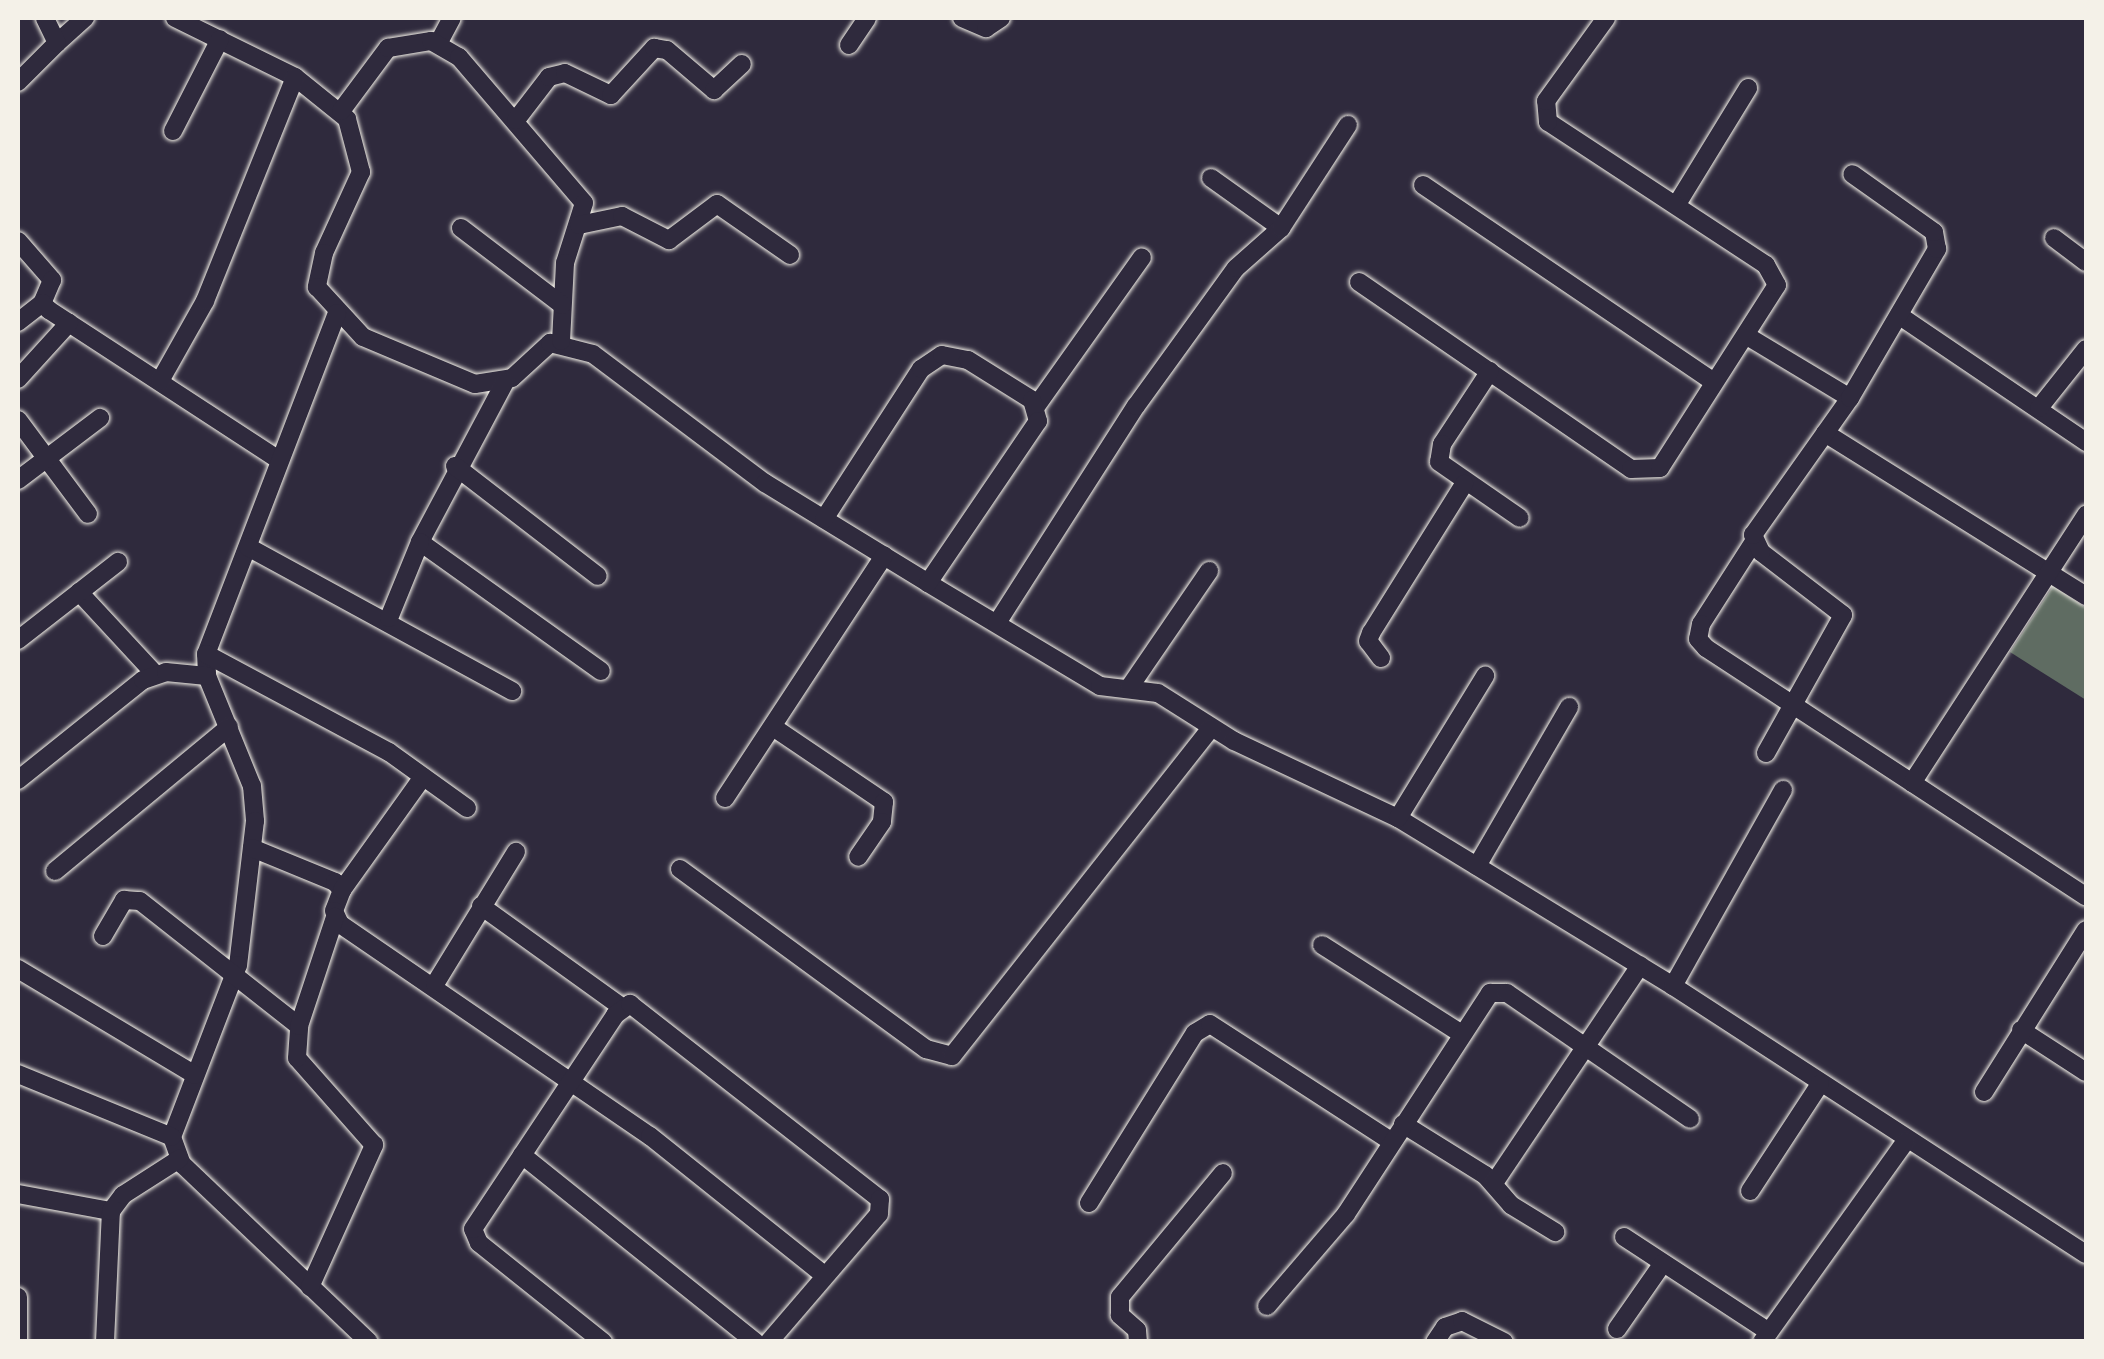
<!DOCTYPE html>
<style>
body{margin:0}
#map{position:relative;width:2104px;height:1359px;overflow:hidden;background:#2f2a3d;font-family:Caveat,sans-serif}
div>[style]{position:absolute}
.green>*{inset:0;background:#5f6c62}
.roads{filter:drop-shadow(0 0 2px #f4f1e8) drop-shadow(0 0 2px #f4f1e8)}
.minor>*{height:18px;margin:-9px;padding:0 9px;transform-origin:9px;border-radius:9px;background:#2f2a3d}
span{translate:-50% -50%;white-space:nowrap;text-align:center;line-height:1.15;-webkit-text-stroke:8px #2f2a3d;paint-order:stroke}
.frame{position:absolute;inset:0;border:20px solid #f4f1e8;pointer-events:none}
</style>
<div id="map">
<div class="green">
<i style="clip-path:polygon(2053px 586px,2086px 608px,2086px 700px,2010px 652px)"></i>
</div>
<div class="roads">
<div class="minor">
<i style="left:175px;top:18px;width:134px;rotate:26.2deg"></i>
<i style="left:295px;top:77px;width:67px;rotate:38.9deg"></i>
<i style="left:347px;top:119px;width:55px;rotate:75.2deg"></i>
<i style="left:361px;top:172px;width:89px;rotate:114.6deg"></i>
<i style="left:324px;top:253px;width:35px;rotate:102deg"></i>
<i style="left:317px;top:287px;width:68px;rotate:47.4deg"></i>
<i style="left:363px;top:337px;width:121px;rotate:22.8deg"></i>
<i style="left:475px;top:384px;width:37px;rotate:-9deg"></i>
<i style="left:512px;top:378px;width:52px;rotate:-42.6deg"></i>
<i style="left:550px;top:343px;width:44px;rotate:14.3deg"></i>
<i style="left:593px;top:354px;width:215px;rotate:36.9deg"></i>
<i style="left:765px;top:483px;width:191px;rotate:31.5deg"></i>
<i style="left:928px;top:583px;width:200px;rotate:30.9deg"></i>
<i style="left:1100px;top:686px;width:58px;rotate:6.9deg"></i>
<i style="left:1158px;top:693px;width:90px;rotate:32.3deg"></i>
<i style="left:1234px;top:741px;width:181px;rotate:25.2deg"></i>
<i style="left:1398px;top:818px;width:322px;rotate:31.4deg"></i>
<i style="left:1673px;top:986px;width:492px;rotate:33deg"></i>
<i style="left:962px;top:18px;width:26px;rotate:23deg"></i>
<i style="left:986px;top:28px;width:18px;rotate:-34deg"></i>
<i style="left:439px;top:42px;width:27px;rotate:-62deg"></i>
<i style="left:57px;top:43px;width:38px;rotate:-42deg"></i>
<i style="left:849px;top:45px;width:32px;rotate:-56deg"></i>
<i style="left:18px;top:82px;width:55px;rotate:-45deg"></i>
<i style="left:57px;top:43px;width:28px;rotate:-116deg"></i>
<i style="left:341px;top:111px;width:79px;rotate:-53.3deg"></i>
<i style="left:388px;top:48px;width:44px;rotate:-9.2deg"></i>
<i style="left:431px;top:41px;width:32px;rotate:30deg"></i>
<i style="left:459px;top:57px;width:192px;rotate:49.4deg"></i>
<i style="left:584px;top:203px;width:63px;rotate:107.6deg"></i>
<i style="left:565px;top:263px;width:78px;rotate:92.9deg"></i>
<i style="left:516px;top:120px;width:54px;rotate:-52.5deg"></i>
<i style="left:549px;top:77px;width:16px;rotate:-14deg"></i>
<i style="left:565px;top:73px;width:51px;rotate:25.6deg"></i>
<i style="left:611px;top:95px;width:64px;rotate:-47.5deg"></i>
<i style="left:654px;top:48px;width:13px;rotate:9deg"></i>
<i style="left:667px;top:50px;width:62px;rotate:40.4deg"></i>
<i style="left:714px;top:90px;width:38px;rotate:-43deg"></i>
<i style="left:173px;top:131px;width:103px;rotate:-62.9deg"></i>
<i style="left:1211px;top:178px;width:86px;rotate:35.5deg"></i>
<i style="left:1423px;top:185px;width:350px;rotate:34.1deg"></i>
<i style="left:1677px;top:204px;width:136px;rotate:-58.5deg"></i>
<i style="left:579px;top:225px;width:44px;rotate:-11.8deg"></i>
<i style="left:622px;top:216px;width:53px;rotate:27.1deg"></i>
<i style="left:669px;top:240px;width:60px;rotate:-36.9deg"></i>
<i style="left:717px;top:204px;width:89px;rotate:34.9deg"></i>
<i style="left:461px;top:228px;width:127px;rotate:37.3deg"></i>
<i style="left:2054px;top:238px;width:40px;rotate:37deg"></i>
<i style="left:18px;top:241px;width:52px;rotate:48.9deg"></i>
<i style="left:52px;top:280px;width:25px;rotate:113deg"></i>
<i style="left:42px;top:303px;width:10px;rotate:45deg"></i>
<i style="left:49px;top:310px;width:275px;rotate:33.1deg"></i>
<i style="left:1359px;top:282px;width:330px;rotate:34.5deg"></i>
<i style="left:1631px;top:469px;width:29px;rotate:-2deg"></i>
<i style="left:1660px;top:468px;width:217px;rotate:-57.4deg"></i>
<i style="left:1777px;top:285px;width:23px;rotate:-119deg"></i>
<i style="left:1766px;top:265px;width:261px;rotate:-146.7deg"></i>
<i style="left:1548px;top:122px;width:21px;rotate:-95deg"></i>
<i style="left:1546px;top:101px;width:102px;rotate:-54.1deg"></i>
<i style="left:337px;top:313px;width:365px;rotate:111deg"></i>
<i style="left:206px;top:654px;width:22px;rotate:87deg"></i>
<i style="left:207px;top:676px;width:119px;rotate:67.8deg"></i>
<i style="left:252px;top:786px;width:35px;rotate:85deg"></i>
<i style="left:255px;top:821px;width:145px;rotate:96.7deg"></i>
<i style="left:238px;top:965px;width:184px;rotate:111deg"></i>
<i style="left:172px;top:1137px;width:29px;rotate:70deg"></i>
<i style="left:182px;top:1164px;width:258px;rotate:43.6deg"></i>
<i style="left:1900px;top:316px;width:225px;rotate:34.1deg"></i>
<i style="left:18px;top:322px;width:31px;rotate:-38deg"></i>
<i style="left:1747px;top:336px;width:120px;rotate:31deg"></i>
<i style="left:1490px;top:371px;width:87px;rotate:123.3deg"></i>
<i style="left:1442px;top:444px;width:18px;rotate:99deg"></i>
<i style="left:1439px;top:462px;width:98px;rotate:34.7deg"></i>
<i style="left:18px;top:379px;width:76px;rotate:-47.7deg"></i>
<i style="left:160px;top:381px;width:92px;rotate:-60.6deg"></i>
<i style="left:205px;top:301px;width:241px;rotate:-68.1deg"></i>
<i style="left:505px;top:382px;width:181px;rotate:118deg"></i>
<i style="left:420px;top:542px;width:222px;rotate:35.5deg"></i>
<i style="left:1037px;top:405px;width:181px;rotate:-54.6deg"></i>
<i style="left:2039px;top:408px;width:75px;rotate:-51.5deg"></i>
<i style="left:18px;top:420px;width:117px;rotate:53.3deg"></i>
<i style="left:1825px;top:433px;width:308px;rotate:32deg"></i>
<i style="left:455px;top:466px;width:180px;rotate:37.6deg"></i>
<i style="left:18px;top:480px;width:103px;rotate:-37.1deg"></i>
<i style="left:824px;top:519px;width:179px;rotate:-57.1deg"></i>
<i style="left:921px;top:369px;width:25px;rotate:-34deg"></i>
<i style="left:942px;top:355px;width:26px;rotate:11deg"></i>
<i style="left:968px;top:360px;width:75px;rotate:32deg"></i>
<i style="left:1032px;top:400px;width:22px;rotate:74deg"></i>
<i style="left:1038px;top:421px;width:196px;rotate:124.2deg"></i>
<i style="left:1753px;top:543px;width:96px;rotate:122.7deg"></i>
<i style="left:1701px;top:624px;width:15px;rotate:101deg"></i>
<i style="left:1698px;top:639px;width:12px;rotate:48deg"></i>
<i style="left:1706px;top:648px;width:454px;rotate:33.2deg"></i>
<i style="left:248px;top:547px;width:301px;rotate:28.6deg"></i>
<i style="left:79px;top:592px;width:112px;rotate:47.2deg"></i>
<i style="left:389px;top:618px;width:82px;rotate:-67.8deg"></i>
<i style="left:997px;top:623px;width:258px;rotate:-57.4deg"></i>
<i style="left:1136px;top:406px;width:170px;rotate:-54.1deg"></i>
<i style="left:1236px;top:268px;width:60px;rotate:-41.6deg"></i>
<i style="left:1281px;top:228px;width:123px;rotate:-57deg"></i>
<i style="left:18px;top:640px;width:127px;rotate:-38deg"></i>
<i style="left:206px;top:654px;width:208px;rotate:28.2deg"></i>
<i style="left:389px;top:752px;width:96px;rotate:35.7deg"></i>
<i style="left:1381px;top:658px;width:21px;rotate:-127deg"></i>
<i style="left:1368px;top:641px;width:9px;rotate:-69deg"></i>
<i style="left:1371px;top:633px;width:176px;rotate:-58deg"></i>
<i style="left:1129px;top:688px;width:142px;rotate:-55.6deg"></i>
<i style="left:773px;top:727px;width:134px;rotate:34deg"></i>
<i style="left:884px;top:802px;width:20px;rotate:96deg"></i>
<i style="left:882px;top:822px;width:42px;rotate:124.4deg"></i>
<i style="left:1766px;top:753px;width:158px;rotate:-60.8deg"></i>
<i style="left:1843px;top:615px;width:103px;rotate:-142.5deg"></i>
<i style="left:1761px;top:552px;width:19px;rotate:-115deg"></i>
<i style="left:1753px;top:535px;width:168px;rotate:-54.7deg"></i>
<i style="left:1850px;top:398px;width:173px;rotate:-59.7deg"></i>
<i style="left:1937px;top:249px;width:17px;rotate:-100deg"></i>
<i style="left:1934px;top:232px;width:100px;rotate:-144.7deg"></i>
<i style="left:18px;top:780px;width:160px;rotate:-38.7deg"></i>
<i style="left:143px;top:680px;width:24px;rotate:-19deg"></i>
<i style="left:166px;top:672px;width:41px;rotate:5.6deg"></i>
<i style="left:1912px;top:783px;width:320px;rotate:-57deg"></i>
<i style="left:725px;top:798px;width:290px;rotate:-56.7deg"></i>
<i style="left:1398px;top:818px;width:167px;rotate:-58.5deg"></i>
<i style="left:252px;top:848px;width:90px;rotate:22.3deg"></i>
<i style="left:335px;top:882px;width:11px;rotate:49deg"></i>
<i style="left:342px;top:890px;width:22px;rotate:111deg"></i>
<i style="left:334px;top:911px;width:14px;rotate:65deg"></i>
<i style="left:340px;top:924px;width:376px;rotate:34.4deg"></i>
<i style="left:650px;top:1136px;width:223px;rotate:38.6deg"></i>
<i style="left:1477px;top:866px;width:184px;rotate:-59.9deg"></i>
<i style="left:680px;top:869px;width:305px;rotate:36.2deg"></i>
<i style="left:926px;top:1049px;width:27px;rotate:15deg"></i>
<i style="left:952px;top:1056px;width:418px;rotate:-51.7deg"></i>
<i style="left:55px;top:871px;width:226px;rotate:-39.6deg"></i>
<i style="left:342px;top:890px;width:139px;rotate:-54.4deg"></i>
<i style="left:481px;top:906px;width:175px;rotate:35.7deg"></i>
<i style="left:103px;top:936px;width:42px;rotate:-59.7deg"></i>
<i style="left:124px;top:900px;width:16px;rotate:4deg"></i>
<i style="left:140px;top:901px;width:202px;rotate:38.2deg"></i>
<i style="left:1322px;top:945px;width:164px;rotate:32.5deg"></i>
<i style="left:18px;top:969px;width:206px;rotate:30.9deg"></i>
<i style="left:435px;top:984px;width:155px;rotate:-58.5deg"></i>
<i style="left:1673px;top:986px;width:225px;rotate:-60.7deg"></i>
<i style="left:2021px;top:1030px;width:77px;rotate:32.9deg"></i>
<i style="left:18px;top:1074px;width:166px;rotate:22.2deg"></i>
<i style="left:1984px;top:1092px;width:191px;rotate:-57.8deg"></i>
<i style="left:1403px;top:1124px;width:97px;rotate:31.9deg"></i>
<i style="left:1485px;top:1175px;width:40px;rotate:49deg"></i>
<i style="left:1511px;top:1205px;width:52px;rotate:31.5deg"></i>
<i style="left:522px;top:1155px;width:299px;rotate:38.7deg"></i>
<i style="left:1494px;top:1183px;width:262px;rotate:-56.1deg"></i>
<i style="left:1750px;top:1191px;width:128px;rotate:-56.8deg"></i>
<i style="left:18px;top:1194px;width:95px;rotate:10.4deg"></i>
<i style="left:1089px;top:1203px;width:200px;rotate:-58.1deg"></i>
<i style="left:1195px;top:1033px;width:17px;rotate:-31deg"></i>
<i style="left:1210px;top:1024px;width:216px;rotate:32.9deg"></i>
<i style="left:1624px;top:1237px;width:173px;rotate:33.2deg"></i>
<i style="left:310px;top:1287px;width:156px;rotate:-65.7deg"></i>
<i style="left:374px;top:1145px;width:116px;rotate:-131.5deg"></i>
<i style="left:297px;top:1058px;width:32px;rotate:-86deg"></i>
<i style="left:299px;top:1026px;width:115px;rotate:-71.7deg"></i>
<i style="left:18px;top:1297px;width:45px;rotate:90deg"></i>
<i style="left:1267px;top:1306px;width:121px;rotate:-49.3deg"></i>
<i style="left:1346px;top:1214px;width:264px;rotate:-56.9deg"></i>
<i style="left:1490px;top:993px;width:17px"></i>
<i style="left:1507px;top:993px;width:222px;rotate:34.5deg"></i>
<i style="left:1617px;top:1329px;width:80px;rotate:-55.1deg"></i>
<i style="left:105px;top:1342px;width:131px;rotate:-87.4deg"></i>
<i style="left:111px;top:1211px;width:20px;rotate:-53deg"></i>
<i style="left:123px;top:1195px;width:67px;rotate:-32.7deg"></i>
<i style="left:603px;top:1342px;width:159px;rotate:-141.4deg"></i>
<i style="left:479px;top:1243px;width:15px;rotate:-113deg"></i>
<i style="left:473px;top:1229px;width:257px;rotate:-56.4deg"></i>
<i style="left:615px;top:1015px;width:19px;rotate:-36deg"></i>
<i style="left:630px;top:1004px;width:317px;rotate:38deg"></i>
<i style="left:880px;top:1199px;width:15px;rotate:94deg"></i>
<i style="left:879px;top:1214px;width:169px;rotate:130.7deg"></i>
<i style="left:1138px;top:1342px;width:12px;rotate:-95deg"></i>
<i style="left:1137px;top:1330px;width:23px;rotate:-139deg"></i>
<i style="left:1120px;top:1315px;width:18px;rotate:-90deg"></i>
<i style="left:1120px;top:1297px;width:161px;rotate:-50.3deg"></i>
<i style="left:1435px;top:1342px;width:18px;rotate:-56deg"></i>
<i style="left:1445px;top:1327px;width:18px;rotate:-19deg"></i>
<i style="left:1462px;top:1321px;width:47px;rotate:26.6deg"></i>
<i style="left:1762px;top:1342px;width:247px;rotate:-54.4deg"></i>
</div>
</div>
<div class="frame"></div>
</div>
